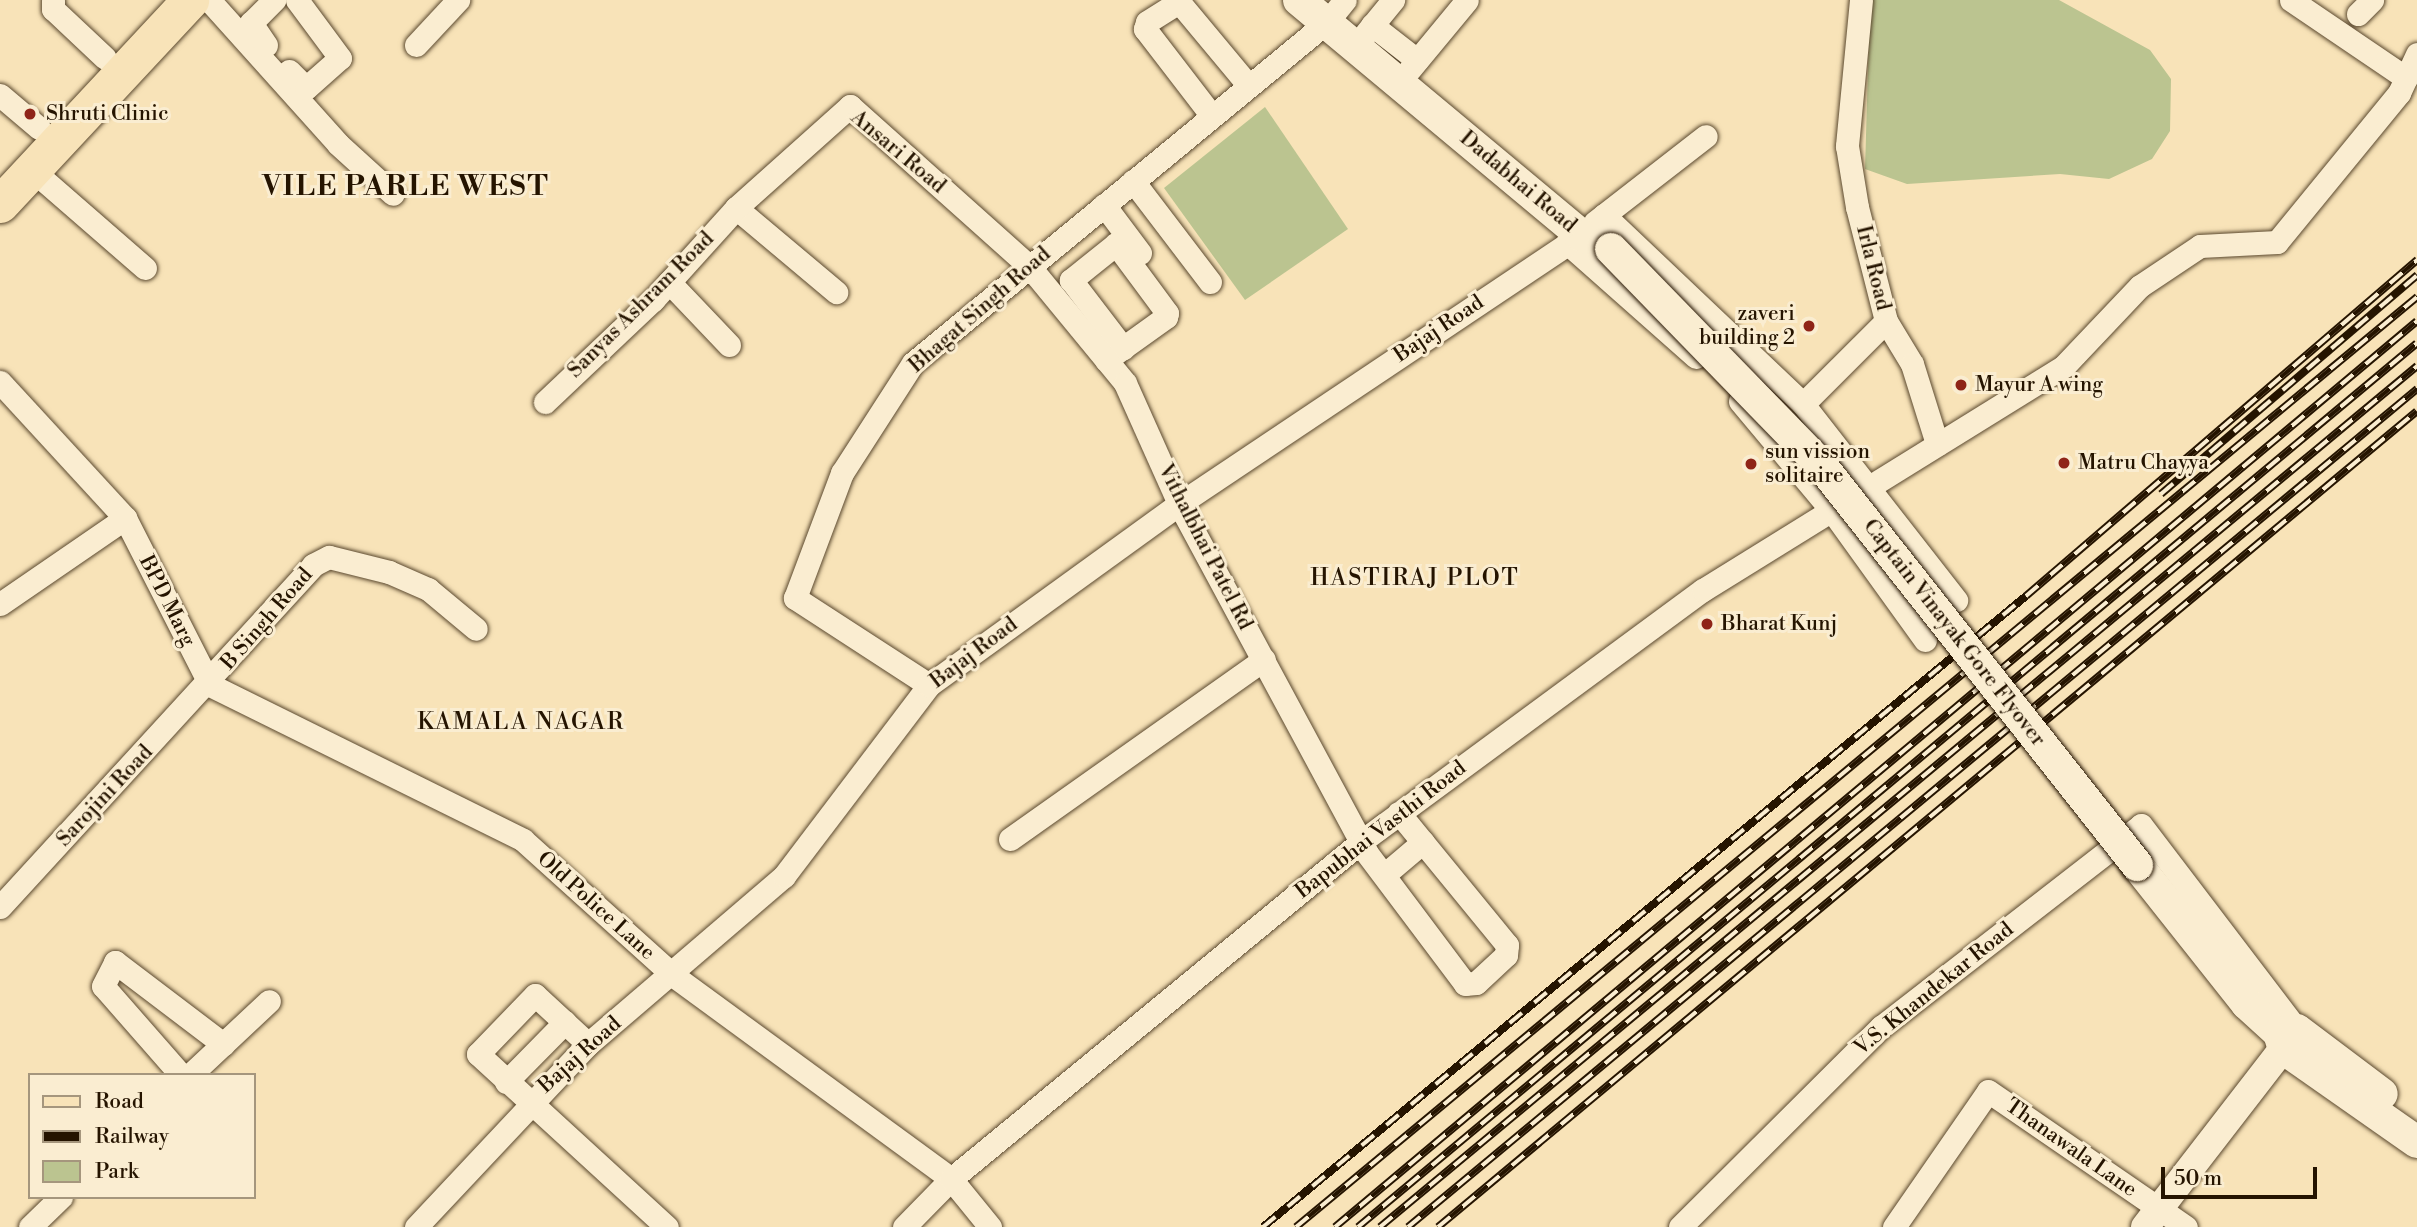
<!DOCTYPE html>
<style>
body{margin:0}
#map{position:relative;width:2417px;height:1227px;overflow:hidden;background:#f8e3b8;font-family:"Libre Bodoni",serif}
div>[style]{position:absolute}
.green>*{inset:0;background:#bbc490}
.roads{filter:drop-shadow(0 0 2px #5a482e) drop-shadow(0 0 2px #5a482e)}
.minor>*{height:23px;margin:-11.5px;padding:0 11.5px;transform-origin:11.5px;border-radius:11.5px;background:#faedd1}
.tertiary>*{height:28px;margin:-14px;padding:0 14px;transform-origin:14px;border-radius:14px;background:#faedd1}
.secondary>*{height:32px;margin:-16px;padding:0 16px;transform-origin:16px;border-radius:16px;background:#faedd1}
.primary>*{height:37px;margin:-18.5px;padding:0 18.5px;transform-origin:18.5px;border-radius:18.5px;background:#f8e3b8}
.rail>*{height:8px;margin-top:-4px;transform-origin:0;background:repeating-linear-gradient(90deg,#faedd1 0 16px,#251400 0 32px);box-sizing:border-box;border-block:2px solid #251400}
.bridges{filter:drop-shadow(0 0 2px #251400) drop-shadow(0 0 2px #251400)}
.secondary-bridge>*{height:32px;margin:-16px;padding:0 16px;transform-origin:16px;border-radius:16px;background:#faedd1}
.dots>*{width:19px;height:19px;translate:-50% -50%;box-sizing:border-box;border:4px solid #faedd1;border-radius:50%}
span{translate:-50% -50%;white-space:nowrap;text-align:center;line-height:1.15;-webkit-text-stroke:6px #faedd1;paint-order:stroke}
.poi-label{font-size:21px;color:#251400}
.left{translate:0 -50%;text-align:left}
.right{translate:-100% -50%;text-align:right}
.street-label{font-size:21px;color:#251400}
.neighbourhood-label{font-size:23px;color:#251400;letter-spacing:2px}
.district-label{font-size:28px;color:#251400;font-weight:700;letter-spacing:2px}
.legend{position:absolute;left:28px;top:1073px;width:228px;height:126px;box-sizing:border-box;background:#faedd1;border:2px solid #a5967d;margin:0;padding:9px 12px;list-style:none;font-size:21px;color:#251400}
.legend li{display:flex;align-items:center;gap:14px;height:35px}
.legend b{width:35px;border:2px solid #a5967d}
.scale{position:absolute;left:2161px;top:1167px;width:156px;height:32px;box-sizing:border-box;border:4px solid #251400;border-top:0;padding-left:9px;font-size:21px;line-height:24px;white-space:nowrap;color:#251400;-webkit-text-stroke:5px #faedd1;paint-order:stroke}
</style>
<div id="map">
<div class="green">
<i style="clip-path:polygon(1870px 0,2059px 0,2150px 50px,2171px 79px,2170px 131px,2152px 159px,2109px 179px,2060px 174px,1907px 184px,1865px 169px)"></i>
<i style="clip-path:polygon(1265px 107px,1348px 229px,1245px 300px,1164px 188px)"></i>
</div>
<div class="roads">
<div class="minor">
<i style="left:53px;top:0;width:9px;rotate:90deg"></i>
<i style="left:53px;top:9px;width:71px;rotate:43.3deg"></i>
<i style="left:209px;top:0;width:193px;rotate:48.1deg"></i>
<i style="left:338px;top:144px;width:74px;rotate:42.3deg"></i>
<i style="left:1861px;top:0;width:147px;rotate:95.5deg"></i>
<i style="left:1847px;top:146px;width:62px;rotate:80.7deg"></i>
<i style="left:1857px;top:207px;width:118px;rotate:75.7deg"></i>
<i style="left:1886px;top:321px;width:50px;rotate:58.8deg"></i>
<i style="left:1912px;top:364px;width:84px;rotate:72.6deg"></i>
<i style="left:2291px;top:0;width:139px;rotate:34.1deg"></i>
<i style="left:2358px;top:14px;width:20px;rotate:-45deg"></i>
<i style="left:1372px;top:25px;width:57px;rotate:37.9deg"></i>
<i style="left:1366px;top:33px;width:43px;rotate:-50.7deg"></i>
<i style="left:266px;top:45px;width:27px;rotate:-124deg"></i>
<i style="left:251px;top:23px;width:33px;rotate:-45deg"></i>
<i style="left:416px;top:45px;width:62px;rotate:-47deg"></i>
<i style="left:1410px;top:69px;width:89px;rotate:-50.4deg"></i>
<i style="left:289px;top:71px;width:24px;rotate:45deg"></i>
<i style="left:306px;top:88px;width:45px;rotate:-41.4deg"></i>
<i style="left:340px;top:58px;width:72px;rotate:-126.6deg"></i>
<i style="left:0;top:95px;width:51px;rotate:40.2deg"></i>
<i style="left:1212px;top:116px;width:110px;rotate:-127.6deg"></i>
<i style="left:1145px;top:29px;width:7px;rotate:-74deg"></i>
<i style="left:1147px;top:22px;width:38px;rotate:-32deg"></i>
<i style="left:1179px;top:2px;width:109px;rotate:50.2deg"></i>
<i style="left:31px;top:169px;width:151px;rotate:41deg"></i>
<i style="left:1133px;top:181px;width:127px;rotate:52.7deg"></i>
<i style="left:1104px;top:205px;width:60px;rotate:53.1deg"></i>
<i style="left:736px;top:208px;width:131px;rotate:40deg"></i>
<i style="left:1604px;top:215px;width:274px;rotate:43.5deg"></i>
<i style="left:1803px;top:404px;width:249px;rotate:52deg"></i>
<i style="left:1595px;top:222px;width:140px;rotate:-37.8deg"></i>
<i style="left:1567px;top:243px;width:172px;rotate:41.5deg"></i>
<i style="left:669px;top:282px;width:87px;rotate:46.4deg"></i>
<i style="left:1106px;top:360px;width:74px;rotate:-35.6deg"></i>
<i style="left:1166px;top:317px;width:4px;rotate:-76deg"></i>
<i style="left:1167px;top:313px;width:86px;rotate:-126.5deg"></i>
<i style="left:1116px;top:244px;width:58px;rotate:141.3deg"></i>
<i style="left:1071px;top:280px;width:86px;rotate:52.6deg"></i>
<i style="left:0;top:382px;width:185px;rotate:47.4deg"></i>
<i style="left:125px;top:518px;width:187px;rotate:63deg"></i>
<i style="left:1740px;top:401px;width:143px;rotate:50.1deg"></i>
<i style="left:1832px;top:511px;width:159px;rotate:54.2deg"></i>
<i style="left:545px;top:402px;width:149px;rotate:-43.4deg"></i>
<i style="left:653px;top:300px;width:124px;rotate:-47.9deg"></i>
<i style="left:736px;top:208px;width:153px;rotate:-41.8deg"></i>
<i style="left:850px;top:106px;width:240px;rotate:41.8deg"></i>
<i style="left:1029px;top:266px;width:151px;rotate:50.6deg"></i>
<i style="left:1125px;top:383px;width:133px;rotate:65.9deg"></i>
<i style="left:1179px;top:504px;width:395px;rotate:61.7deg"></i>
<i style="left:1366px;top:852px;width:165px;rotate:53.1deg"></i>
<i style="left:1465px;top:984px;width:11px;rotate:-5deg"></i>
<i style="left:1476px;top:983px;width:41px;rotate:-43deg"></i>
<i style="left:1506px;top:955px;width:10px;rotate:-84deg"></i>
<i style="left:1507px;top:945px;width:171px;rotate:-129.3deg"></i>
<i style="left:1803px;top:404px;width:117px;rotate:-45deg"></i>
<i style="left:0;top:604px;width:152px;rotate:-34.5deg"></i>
<i style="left:210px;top:685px;width:349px;rotate:26.3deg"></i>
<i style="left:523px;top:840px;width:203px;rotate:42deg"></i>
<i style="left:674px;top:976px;width:343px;rotate:36.2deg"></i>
<i style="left:951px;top:1179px;width:62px;rotate:50.9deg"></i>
<i style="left:929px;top:685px;width:160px;rotate:-147deg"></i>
<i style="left:795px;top:598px;width:134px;rotate:-69.4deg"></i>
<i style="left:842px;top:473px;width:131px;rotate:-57.2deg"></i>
<i style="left:913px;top:363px;width:536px;rotate:-39.48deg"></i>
<i style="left:1327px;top:22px;width:28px;rotate:-51deg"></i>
<i style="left:1010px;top:839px;width:311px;rotate:-35.3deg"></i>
<i style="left:1384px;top:875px;width:51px;rotate:-40.2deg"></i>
<i style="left:0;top:907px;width:464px;rotate:-47.5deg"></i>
<i style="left:313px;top:565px;width:18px;rotate:-27deg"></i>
<i style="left:329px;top:557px;width:62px;rotate:14deg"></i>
<i style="left:389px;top:572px;width:43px;rotate:23.6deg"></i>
<i style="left:428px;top:589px;width:62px;rotate:39.8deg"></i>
<i style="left:588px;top:1044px;width:72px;rotate:-137.2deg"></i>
<i style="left:535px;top:995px;width:82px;rotate:134deg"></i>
<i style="left:478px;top:1054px;width:256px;rotate:42.5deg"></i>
<i style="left:181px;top:1075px;width:118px;rotate:-131.2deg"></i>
<i style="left:103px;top:986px;width:27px;rotate:-63deg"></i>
<i style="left:115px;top:962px;width:136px;rotate:37.2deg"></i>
<i style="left:190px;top:1075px;width:108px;rotate:-43.1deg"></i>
<i style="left:506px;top:1082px;width:84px;rotate:-45.5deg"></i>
<i style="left:30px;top:1227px;width:43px;rotate:-44.1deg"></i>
<i style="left:416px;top:1227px;width:251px;rotate:-46.8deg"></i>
<i style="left:588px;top:1044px;width:258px;rotate:-40.6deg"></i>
<i style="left:784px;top:876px;width:240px;rotate:-52.8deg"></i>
<i style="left:929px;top:685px;width:309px;rotate:-35.9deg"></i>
<i style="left:1179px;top:504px;width:484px;rotate:-33.8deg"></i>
<i style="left:904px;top:1227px;width:67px;rotate:-45.6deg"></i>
<i style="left:951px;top:1179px;width:532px;rotate:-39.43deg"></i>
<i style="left:1362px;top:841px;width:423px;rotate:-36.4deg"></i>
<i style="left:1703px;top:590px;width:425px;rotate:-31.8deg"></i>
<i style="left:2064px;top:366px;width:110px;rotate:-46.5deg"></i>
<i style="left:2140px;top:286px;width:72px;rotate:-33.7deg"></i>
<i style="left:2200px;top:246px;width:77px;rotate:-3deg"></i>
<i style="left:2277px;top:242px;width:193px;rotate:-50.7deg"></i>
<i style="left:2399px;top:93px;width:43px;rotate:-65.2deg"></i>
<i style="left:1680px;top:1227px;width:284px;rotate:-44.9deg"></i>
<i style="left:1881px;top:1027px;width:329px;rotate:-37.8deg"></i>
<i style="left:2141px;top:825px;width:258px;rotate:52.7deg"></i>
<i style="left:1894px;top:1227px;width:165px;rotate:-55.3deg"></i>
<i style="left:1988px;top:1091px;width:240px;rotate:34.5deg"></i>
</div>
<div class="tertiary">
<i style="left:2145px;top:1227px;width:249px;rotate:-52.3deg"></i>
</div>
<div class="secondary">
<i style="left:1299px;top:0;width:367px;rotate:39.8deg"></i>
<i style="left:1581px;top:235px;width:33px;rotate:25deg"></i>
<i style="left:2137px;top:865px;width:177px;rotate:51.6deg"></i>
<i style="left:2247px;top:1004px;width:43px;rotate:42.2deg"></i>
<i style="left:2279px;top:1033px;width:17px;rotate:73deg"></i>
<i style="left:2284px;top:1049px;width:162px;rotate:35deg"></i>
<i style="left:2279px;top:1033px;width:18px;rotate:-9deg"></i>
<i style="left:2297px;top:1030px;width:106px;rotate:37deg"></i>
</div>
<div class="primary">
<i style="left:0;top:204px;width:279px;rotate:-47deg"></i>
</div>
</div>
<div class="rail">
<i style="left:2161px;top:494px;width:337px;rotate:-40.5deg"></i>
<i style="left:1263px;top:1227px;width:990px;rotate:-39.59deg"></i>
<i style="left:2026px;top:596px;width:516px;rotate:-40.67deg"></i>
<i style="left:1296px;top:1227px;width:1457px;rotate:-39.68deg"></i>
<i style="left:1335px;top:1227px;width:1411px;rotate:-39.94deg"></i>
<i style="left:1358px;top:1227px;width:1379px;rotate:-39.85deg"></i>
<i style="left:1380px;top:1227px;width:1348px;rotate:-39.7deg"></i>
<i style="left:1408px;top:1227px;width:1312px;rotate:-39.71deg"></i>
<i style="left:1438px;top:1227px;width:1274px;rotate:-39.81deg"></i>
</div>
<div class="bridges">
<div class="secondary-bridge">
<i style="left:1611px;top:249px;width:301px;rotate:45.8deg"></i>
<i style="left:1821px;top:465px;width:510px;rotate:51.69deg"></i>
</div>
</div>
<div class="dots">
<i style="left:30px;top:114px;background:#8f2418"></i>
<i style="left:1809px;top:326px;background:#8f2418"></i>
<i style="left:1961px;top:385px;background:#8f2418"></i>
<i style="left:2064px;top:463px;background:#8f2418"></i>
<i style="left:1751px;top:464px;background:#8f2418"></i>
<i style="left:1707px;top:624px;background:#8f2418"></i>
</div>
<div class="poi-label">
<span class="left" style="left:46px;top:114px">Shruti Clinic</span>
<span class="right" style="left:1795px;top:326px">zaveri<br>building 2</span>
<span class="left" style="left:1975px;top:385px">Mayur A wing</span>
<span class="left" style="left:1765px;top:464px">sun vission<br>solitaire</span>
<span class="left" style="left:2078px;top:463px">Matru Chayya</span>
<span class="left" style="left:1721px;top:624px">Bharat Kunj</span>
</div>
<div class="street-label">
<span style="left:898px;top:152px;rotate:40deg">Ansari Road</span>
<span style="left:1518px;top:182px;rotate:40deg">Dadabhai Road</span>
<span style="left:1873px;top:268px;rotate:76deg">Irla Road</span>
<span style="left:641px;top:305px;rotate:-45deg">Sanyas Ashram Road</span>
<span style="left:980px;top:310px;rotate:-41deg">Bhagat Singh Road</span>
<span style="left:1439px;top:329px;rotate:-34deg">Bajaj Road</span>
<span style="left:1205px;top:547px;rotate:63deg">Vithalbhai Patel Rd</span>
<span style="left:167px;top:601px;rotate:63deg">BPD Marg</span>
<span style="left:267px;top:619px;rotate:-49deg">B Singh Road</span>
<span style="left:1954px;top:633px;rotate:52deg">Captain Vinayak Gore Flyover</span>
<span style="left:974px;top:653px;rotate:-37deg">Bajaj Road</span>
<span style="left:105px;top:796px;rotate:-47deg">Sarojini Road</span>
<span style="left:1381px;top:830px;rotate:-38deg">Bapubhai Vasthi Road</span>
<span style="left:596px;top:906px;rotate:42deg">Old Police Lane</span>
<span style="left:1934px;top:989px;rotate:-39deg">V.S. Khandekar Road</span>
<span style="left:580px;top:1055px;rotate:-42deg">Bajaj Road</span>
<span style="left:2071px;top:1148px;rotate:35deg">Thanawala Lane</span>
</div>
<div class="neighbourhood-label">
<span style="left:1415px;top:578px">HASTIRAJ PLOT</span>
<span style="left:521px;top:722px">KAMALA NAGAR</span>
</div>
<div class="district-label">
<span style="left:406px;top:187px">VILE PARLE WEST</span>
</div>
<ul class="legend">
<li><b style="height:9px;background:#f8e3b8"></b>Road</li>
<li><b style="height:9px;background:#251400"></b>Railway</li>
<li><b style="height:19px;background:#bbc490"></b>Park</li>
</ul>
<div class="scale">50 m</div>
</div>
